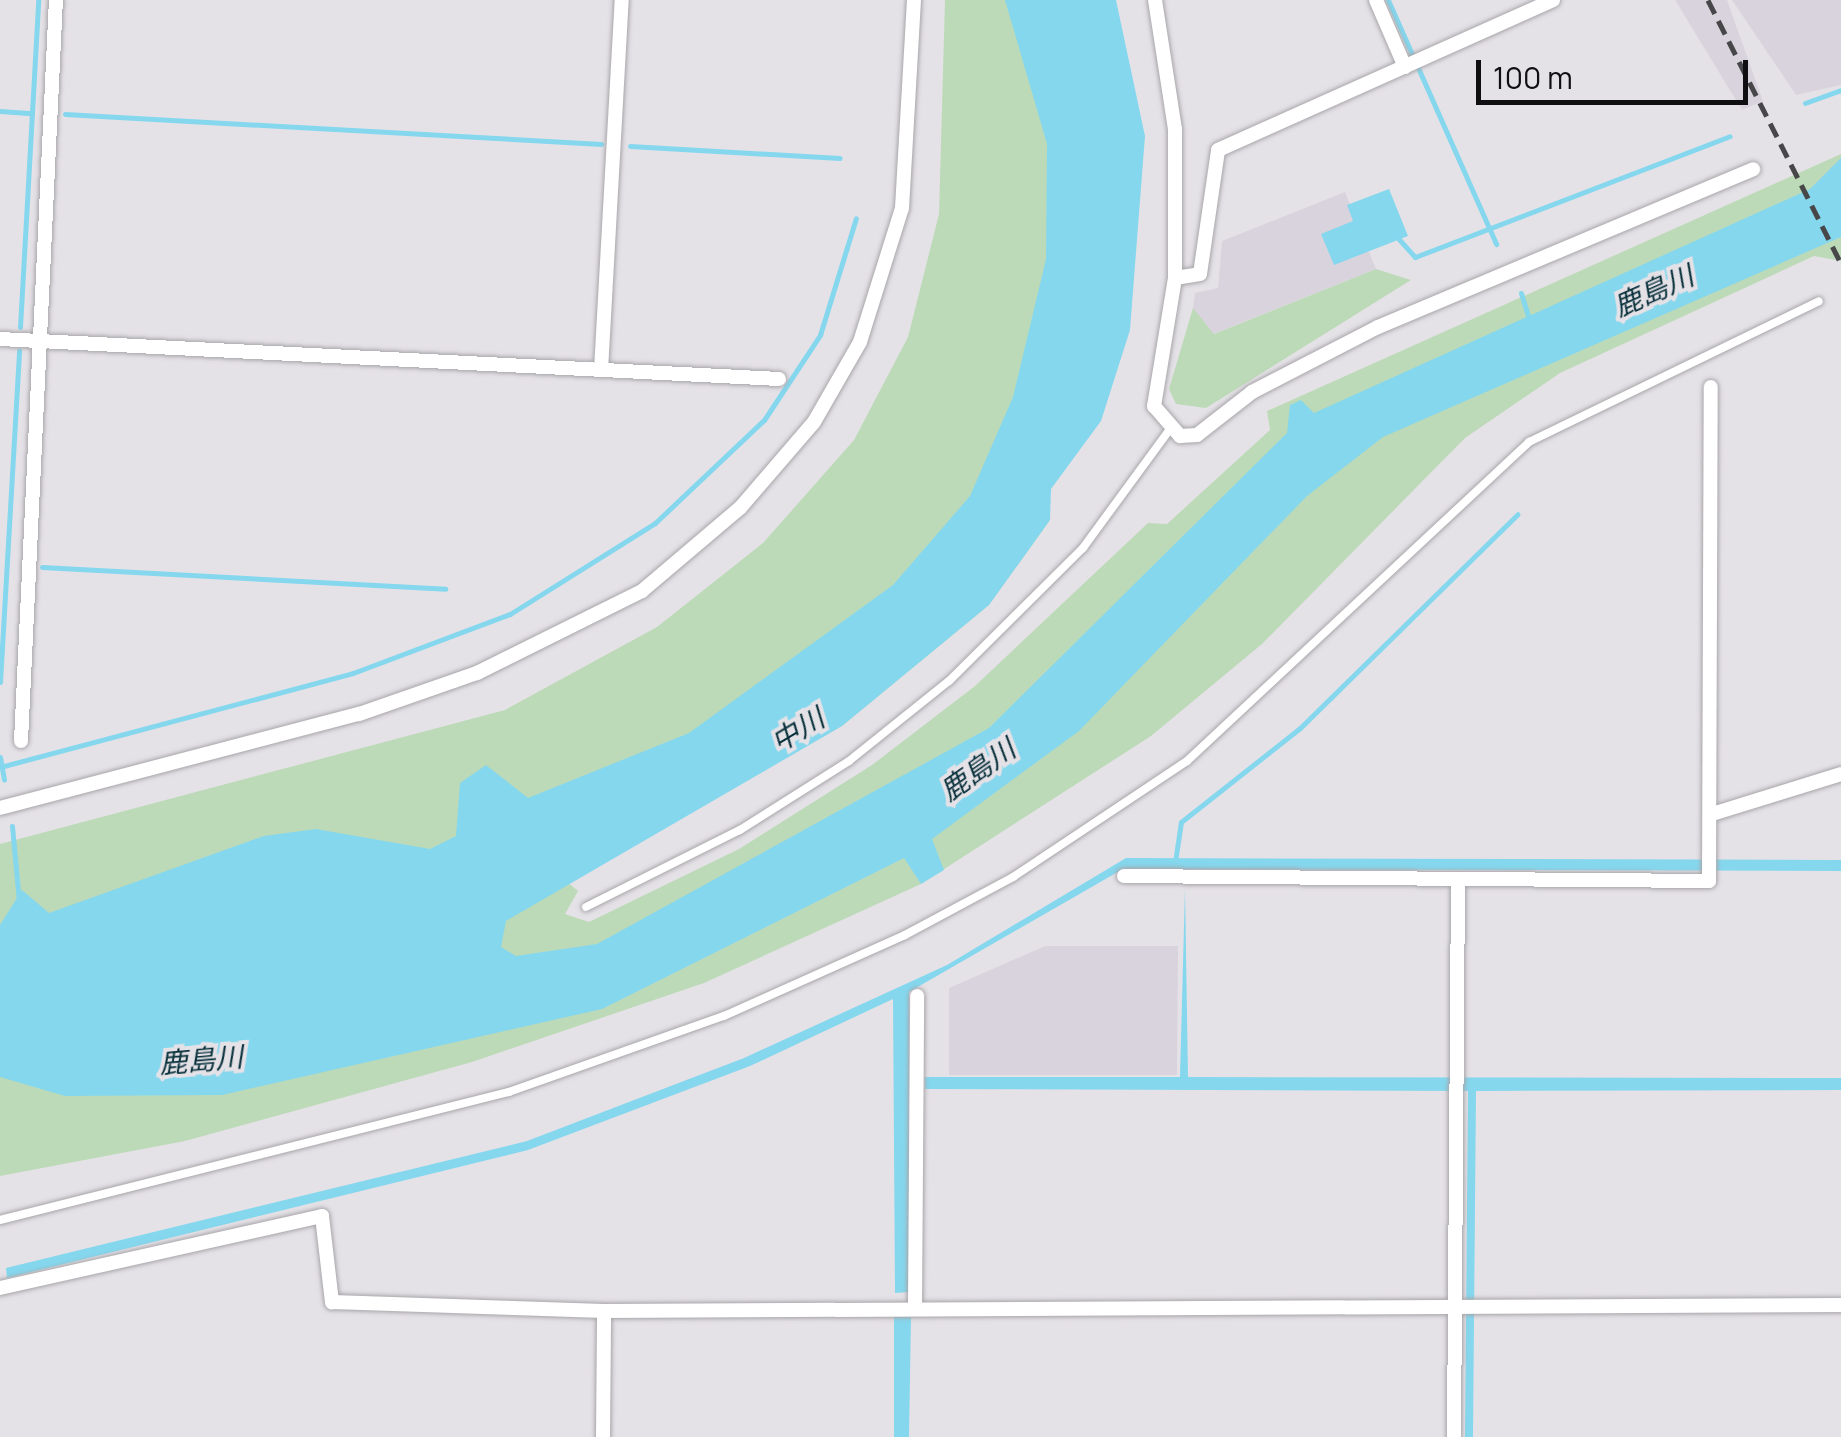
<!DOCTYPE html>
<meta charset="utf-8">
<style>
body{margin:0}
#map{position:relative;width:1841px;height:1437px;overflow:hidden;background:#e5e2e7;font-family:Manrope,"Noto Sans JP",sans-serif}
div>[style]{position:absolute}
.built>*{inset:0;background:#d9d3de}
.green>*{inset:0;background:#bddab8}
.water>*{inset:0;background:#85d7ee}
.stream>*{height:5px;margin:-2.5px;padding:0 2.5px;transform-origin:2.5px;border-radius:2.5px;background:#85d7ee}
.roads{filter:drop-shadow(0 0 2px #a8a6aa) drop-shadow(0 0 2px #a8a6aa)}
.lane>*{height:8px;margin:-4px;padding:0 4px;transform-origin:4px;border-radius:4px;background:#fff}
.street>*{height:14px;margin:-7px;padding:0 7px;transform-origin:7px;border-radius:7px;background:#fff}
.rail>*{height:5px;margin-top:-2.5px;transform-origin:0;background:repeating-linear-gradient(90deg,#474649 0 15px,transparent 0 23px)}
span{translate:-50% -50%;white-space:nowrap;text-align:center;line-height:1.15;-webkit-text-stroke:8px #e5e2e7;paint-order:stroke}
.water-label{font-size:28px;color:#052e38;font-style:italic}
.scale{position:absolute;left:1476px;top:60px;width:272px;height:45px;box-sizing:border-box;border:5px solid #0f0e10;border-top:0;padding-left:12px;font-size:30px;line-height:35px;white-space:nowrap;color:#0f0e10;-webkit-text-stroke:8px #e5e2e7;paint-order:stroke}
</style>
<div id="map">
<div class="built">
<i style="clip-path:polygon(1675px 0,1727px 0,1763px 101px,1742px 110px)"></i>
<i style="clip-path:polygon(1732px 0,1841px 0,1841px 85px,1796px 95px)"></i>
<i style="clip-path:polygon(1345px 192px,1376px 269px,1213px 334px,1193px 308px,1195px 293px,1218px 288px,1222px 241px)"></i>
<i style="clip-path:polygon(1045px 946px,1178px 946px,1177px 1075px,949px 1075px,949px 988px)"></i>
</div>
<div class="green">
<i style="clip-path:polygon(945px 0,1084px 0,1095px 192px,1009px 507px,522px 857px,0 954px,0 844px,505px 710px,657px 627px,763px 543px,854px 440px,908px 337px,939px 214px)"></i>
<i style="clip-path:polygon(1841px 154px,1841px 192px,1325px 427px,1011px 734px,580px 973px,0 986px,398px 936px,1050px 520px,989px 605px,842px 726px,566px 881px,578px 891px,565px 914px,589px 922px,739px 849px,872px 765px,975px 686px,1148px 523px,1167px 524px,1270px 430px,1267px 411px)"></i>
<i style="clip-path:polygon(1841px 223px,1841px 261px,1814px 256px,1560px 373px,1465px 438px,1262px 644px,1151px 736px,921px 884px,704px 983px,472px 1062px,185px 1141px,0 1176px,0 1055px,593px 1003px,882px 844px,1381px 423px)"></i>
<i style="clip-path:polygon(1376px 269px,1411px 280px,1206px 408px,1176px 404px,1169px 389px,1193px 308px,1214px 334px)"></i>
</div>
<div class="water">
<i style="clip-path:polygon(1005px 0,1116px 0,1145px 136px,1130px 330px,1101px 421px,1051px 489px,1050px 520px,989px 605px,842px 726px,506px 921px,501px 947px,516px 956px,597px 944px,989px 728px,1287px 433px,1290px 405px,1301px 400px,1314px 413px,1810px 189px,1841px 158px,1841px 237px,1383px 437px,1307px 496px,1079px 731px,932px 839px,944px 870px,921px 884px,904px 858px,602px 1009px,222px 1095px,65px 1096px,0 1077px,0 925px,22px 890px,49px 913px,264px 836px,316px 829px,430px 849px,456px 836px,460px 783px,486px 765px,528px 798px,689px 733px,893px 585px,970px 496px,1013px 397px,1046px 259px,1047px 144px)"></i>
<i style="clip-path:polygon(1389px 189px,1408px 236px,1334px 265px,1321px 234px,1353px 221px,1347px 205px)"></i>
<i style="clip-path:polygon(1126px 858px,1841px 860px,1841px 871px,1123px 869px,909px 992px,909px 1292px,895px 1293px,893px 999px,750px 1066px,528px 1150px,7px 1278px,6px 1268px,527px 1141px,744px 1058px,947px 965px)"></i>
<i style="clip-path:polygon(1185px 888px,1188px 1077px,1841px 1078px,1841px 1090px,1476px 1091px,1473px 1437px,1465px 1437px,1468px 1091px,925px 1089px,925px 1077px,1180px 1077px)"></i>
<i style="clip-path:polygon(894px 1317px,911px 1317px,909px 1437px,894px 1437px)"></i>
</div>
<div class="stream">
<i style="left:1388px;top:0;width:267px;rotate:66.1deg"></i>
<i style="left:1805px;top:103px;width:38px;rotate:-20deg"></i>
<i style="left:0;top:111px;width:32px;rotate:4deg"></i>
<i style="left:65px;top:114px;width:537px;rotate:3.2deg"></i>
<i style="left:630px;top:146px;width:210px;rotate:3.3deg"></i>
<i style="left:1397px;top:237px;width:27px;rotate:48deg"></i>
<i style="left:1415px;top:257px;width:337px;rotate:-21deg"></i>
<i style="left:1521px;top:293px;width:27px;rotate:73deg"></i>
<i style="left:20px;top:327px;width:327px;rotate:-86.8deg"></i>
<i style="left:42px;top:567px;width:404px;rotate:3.1deg"></i>
<i style="left:0;top:682px;width:332px;rotate:-86.7deg"></i>
<i style="left:0;top:757px;width:23px;rotate:80deg"></i>
<i style="left:0;top:767px;width:365px;rotate:-14.9deg"></i>
<i style="left:353px;top:673px;width:168px;rotate:-20.6deg"></i>
<i style="left:510px;top:614px;width:171px;rotate:-32.1deg"></i>
<i style="left:655px;top:523px;width:150px;rotate:-43.4deg"></i>
<i style="left:764px;top:420px;width:102px;rotate:-56.6deg"></i>
<i style="left:820px;top:335px;width:122px;rotate:-72.9deg"></i>
<i style="left:12px;top:826px;width:76px;rotate:84.7deg"></i>
<i style="left:1175px;top:862px;width:40px;rotate:-81.5deg"></i>
<i style="left:1181px;top:822px;width:152px;rotate:-38.3deg"></i>
<i style="left:1300px;top:728px;width:305px;rotate:-44.5deg"></i>
</div>
<div class="roads">
<div class="lane">
<i style="left:586px;top:907px;width:172px;rotate:-26.6deg"></i>
<i style="left:740px;top:830px;width:129px;rotate:-32.3deg"></i>
<i style="left:849px;top:761px;width:128px;rotate:-38.7deg"></i>
<i style="left:949px;top:681px;width:189px;rotate:-44.8deg"></i>
<i style="left:1083px;top:548px;width:147px;rotate:-53.8deg"></i>
<i style="left:0;top:1220px;width:525px;rotate:-14.12deg"></i>
<i style="left:509px;top:1092px;width:228px;rotate:-19.5deg"></i>
<i style="left:724px;top:1016px;width:198px;rotate:-24.1deg"></i>
<i style="left:905px;top:935px;width:123px;rotate:-28.2deg"></i>
<i style="left:1013px;top:877px;width:209px;rotate:-33.7deg"></i>
<i style="left:1187px;top:761px;width:468px;rotate:-43deg"></i>
<i style="left:1529px;top:442px;width:322px;rotate:-25.9deg"></i>
</div>
<div class="street">
<i style="left:1155px;top:0;width:131px;rotate:81.2deg"></i>
<i style="left:1175px;top:129px;width:149px;rotate:90deg"></i>
<i style="left:1175px;top:278px;width:130px;rotate:99.3deg"></i>
<i style="left:1154px;top:406px;width:40px;rotate:49deg"></i>
<i style="left:1180px;top:436px;width:17px;rotate:-3deg"></i>
<i style="left:1197px;top:435px;width:70px;rotate:-38deg"></i>
<i style="left:1252px;top:392px;width:142px;rotate:-27.3deg"></i>
<i style="left:1378px;top:327px;width:407px;rotate:-22.8deg"></i>
<i style="left:1376px;top:0;width:73px;rotate:66.6deg"></i>
<i style="left:1175px;top:278px;width:25px;rotate:-9deg"></i>
<i style="left:1200px;top:274px;width:125px;rotate:-81.7deg"></i>
<i style="left:1218px;top:150px;width:367px;rotate:-24.1deg"></i>
<i style="left:0;top:339px;width:780px;rotate:2.94deg"></i>
<i style="left:601px;top:370px;width:371px;rotate:-86.8deg"></i>
<i style="left:21px;top:741px;width:742px;rotate:-87.3deg"></i>
<i style="left:0;top:808px;width:371px;rotate:-14.7deg"></i>
<i style="left:359px;top:714px;width:125px;rotate:-19.2deg"></i>
<i style="left:477px;top:673px;width:184px;rotate:-26.4deg"></i>
<i style="left:642px;top:591px;width:128px;rotate:-40.3deg"></i>
<i style="left:740px;top:508px;width:113px;rotate:-49.3deg"></i>
<i style="left:814px;top:422px;width:92px;rotate:-60.1deg"></i>
<i style="left:860px;top:342px;width:140px;rotate:-72.6deg"></i>
<i style="left:902px;top:208px;width:208px;rotate:-86.7deg"></i>
<i style="left:1712px;top:814px;width:135px;rotate:-17.2deg"></i>
<i style="left:1124px;top:876px;width:585px;rotate:0.49deg"></i>
<i style="left:1709px;top:881px;width:494px;rotate:-89.8deg"></i>
<i style="left:0;top:1288px;width:330px;rotate:-12.6deg"></i>
<i style="left:322px;top:1216px;width:87px;rotate:83.4deg"></i>
<i style="left:332px;top:1302px;width:272px;rotate:1.9deg"></i>
<i style="left:604px;top:1311px;width:1237px;rotate:-0.28deg"></i>
<i style="left:915px;top:1307px;width:311px;rotate:-89.6deg"></i>
<i style="left:603px;top:1437px;width:126px;rotate:-89.5deg"></i>
<i style="left:1454px;top:1437px;width:556px;rotate:-89.59deg"></i>
</div>
</div>
<div class="rail">
<i style="left:1708px;top:0;width:295px;rotate:63.2deg"></i>
</div>
<div class="water-label">
<span style="left:1653px;top:290px;rotate:-24deg">鹿島川</span>
<span style="left:797px;top:729px;rotate:-31deg">中川</span>
<span style="left:977px;top:769px;rotate:-35deg">鹿島川</span>
<span style="left:201px;top:1059px;rotate:-5deg">鹿島川</span>
</div>
<div class="scale">100 m</div>
</div>
